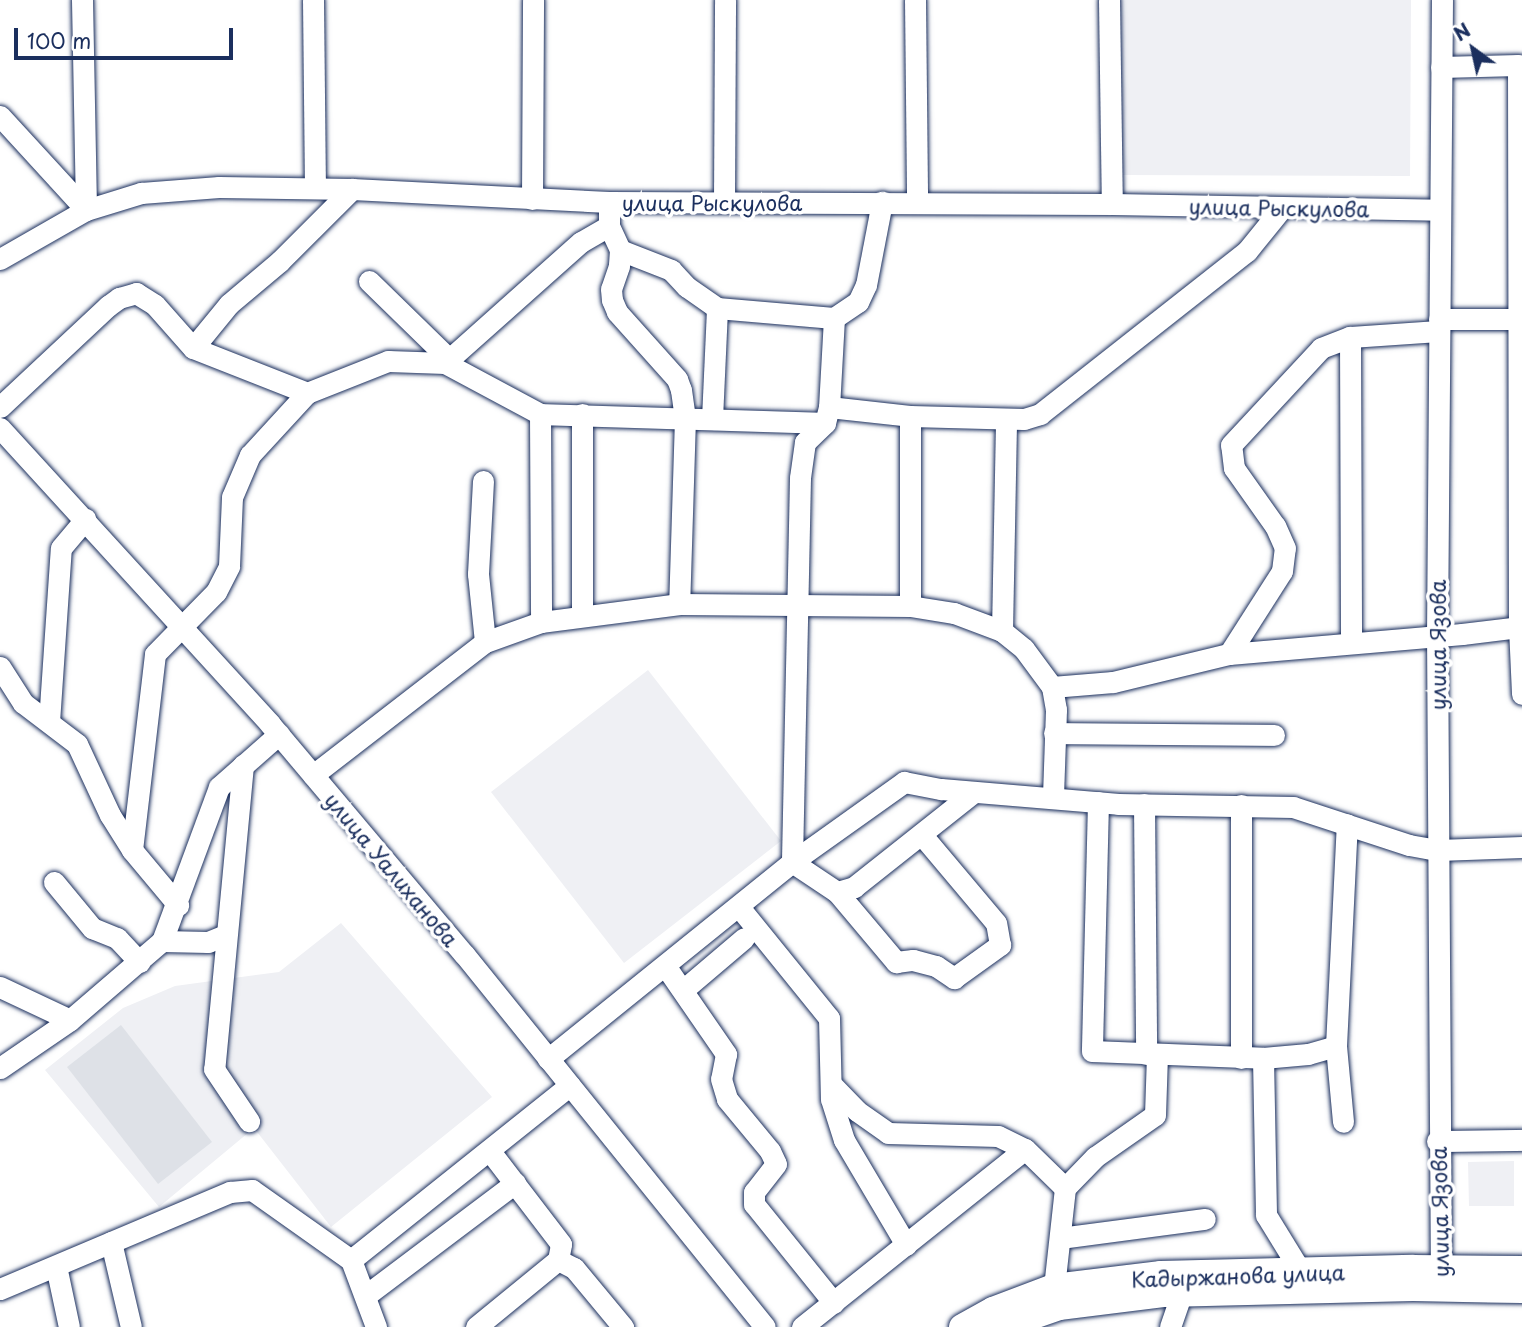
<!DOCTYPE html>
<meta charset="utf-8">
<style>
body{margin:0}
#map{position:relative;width:1522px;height:1327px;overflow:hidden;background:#fff;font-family:"Playpen Sans",sans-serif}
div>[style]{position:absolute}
.built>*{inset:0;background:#eff0f4}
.green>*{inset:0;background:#dee1e7}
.roads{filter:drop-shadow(0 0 2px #1b2f5e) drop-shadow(0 0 2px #1b2f5e)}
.minor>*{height:21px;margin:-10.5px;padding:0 10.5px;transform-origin:10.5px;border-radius:10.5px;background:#fff}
.major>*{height:26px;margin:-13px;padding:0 13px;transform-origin:13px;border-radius:13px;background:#fff}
span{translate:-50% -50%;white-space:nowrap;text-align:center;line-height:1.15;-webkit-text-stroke:7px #fff;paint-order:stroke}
.street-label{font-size:21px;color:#1b2f5e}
.north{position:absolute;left:1438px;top:14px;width:70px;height:70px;-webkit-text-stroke:5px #fff;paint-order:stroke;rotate:327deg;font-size:19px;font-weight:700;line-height:28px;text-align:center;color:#1b2f5e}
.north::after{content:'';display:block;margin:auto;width:24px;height:32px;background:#1b2f5e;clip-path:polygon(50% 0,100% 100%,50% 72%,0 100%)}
.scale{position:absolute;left:14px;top:28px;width:219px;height:32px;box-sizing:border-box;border:4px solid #1b2f5e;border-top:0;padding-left:9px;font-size:21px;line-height:24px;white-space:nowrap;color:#1b2f5e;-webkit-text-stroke:5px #fff;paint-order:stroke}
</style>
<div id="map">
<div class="built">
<i style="clip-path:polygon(1121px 0,1411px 0,1410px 176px,1120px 175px)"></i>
<i style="clip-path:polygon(648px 670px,781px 841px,624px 963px,491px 792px)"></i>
<i style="clip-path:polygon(341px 923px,492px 1097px,331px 1227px,254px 1128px,159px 1207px,45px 1070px,123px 1008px,175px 986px,279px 972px)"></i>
<i style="clip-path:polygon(1514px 1161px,1514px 1206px,1469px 1206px,1468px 1162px)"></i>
</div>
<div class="green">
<i style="clip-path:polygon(121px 1025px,212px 1142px,158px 1184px,67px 1067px)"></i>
</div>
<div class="roads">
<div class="minor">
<i style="left:82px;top:0;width:210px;rotate:88.9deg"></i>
<i style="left:313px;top:0;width:188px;rotate:89.4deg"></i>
<i style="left:915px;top:0;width:202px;rotate:89.4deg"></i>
<i style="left:1109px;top:0;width:204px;rotate:89.2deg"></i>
<i style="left:1441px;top:67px;width:77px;rotate:-1.5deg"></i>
<i style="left:1518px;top:65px;width:562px;rotate:89.9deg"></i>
<i style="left:1519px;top:627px;width:67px;rotate:87.4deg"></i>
<i style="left:0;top:116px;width:127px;rotate:47.5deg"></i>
<i style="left:532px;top:199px;width:199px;rotate:-89.7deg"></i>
<i style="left:724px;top:201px;width:201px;rotate:-89.7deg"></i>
<i style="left:609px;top:202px;width:24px;rotate:90deg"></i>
<i style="left:609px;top:226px;width:26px;rotate:65deg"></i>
<i style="left:620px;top:250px;width:16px;rotate:94deg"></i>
<i style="left:619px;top:266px;width:24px;rotate:109deg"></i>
<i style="left:611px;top:289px;width:11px;rotate:85deg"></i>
<i style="left:612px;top:300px;width:13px;rotate:67deg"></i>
<i style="left:617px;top:312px;width:90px;rotate:48.2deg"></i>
<i style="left:677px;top:379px;width:12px;rotate:70deg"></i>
<i style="left:681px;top:390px;width:28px;rotate:82deg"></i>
<i style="left:685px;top:418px;width:186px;rotate:91.8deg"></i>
<i style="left:679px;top:604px;width:231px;rotate:0.5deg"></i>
<i style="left:910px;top:606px;width:45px;rotate:9deg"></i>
<i style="left:954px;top:613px;width:51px;rotate:20.6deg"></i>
<i style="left:1002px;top:631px;width:28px;rotate:39deg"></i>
<i style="left:1024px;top:649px;width:47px;rotate:53.6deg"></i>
<i style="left:1052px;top:687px;width:23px;rotate:80deg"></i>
<i style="left:1056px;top:710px;width:88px;rotate:92deg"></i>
<i style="left:620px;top:250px;width:55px;rotate:21.4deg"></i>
<i style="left:671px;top:270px;width:23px;rotate:47deg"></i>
<i style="left:687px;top:287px;width:37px;rotate:35deg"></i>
<i style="left:717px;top:308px;width:117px;rotate:4.9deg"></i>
<i style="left:834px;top:318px;width:29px;rotate:-34deg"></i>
<i style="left:858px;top:302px;width:19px;rotate:-65deg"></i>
<i style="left:866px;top:285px;width:85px;rotate:-79.1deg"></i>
<i style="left:0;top:259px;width:99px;rotate:-29.7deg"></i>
<i style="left:86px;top:210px;width:58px;rotate:-17.2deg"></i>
<i style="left:141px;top:193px;width:78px;rotate:-4.4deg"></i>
<i style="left:219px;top:187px;width:133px;rotate:0.9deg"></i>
<i style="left:352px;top:189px;width:257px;rotate:2.9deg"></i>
<i style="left:609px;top:202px;width:503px;rotate:0.23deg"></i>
<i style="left:1112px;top:204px;width:328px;rotate:1deg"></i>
<i style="left:369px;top:281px;width:110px;rotate:44.3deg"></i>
<i style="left:834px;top:318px;width:89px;rotate:93.2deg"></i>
<i style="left:829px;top:407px;width:81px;rotate:6.3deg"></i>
<i style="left:910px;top:416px;width:114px;rotate:1.5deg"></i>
<i style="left:1024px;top:419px;width:17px;rotate:-17deg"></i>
<i style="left:1040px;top:414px;width:263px;rotate:-38.2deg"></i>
<i style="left:1247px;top:251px;width:54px;rotate:-51deg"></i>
<i style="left:1439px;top:319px;width:81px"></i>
<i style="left:1350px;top:337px;width:296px;rotate:89.8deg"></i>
<i style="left:1351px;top:633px;width:8px;rotate:76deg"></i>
<i style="left:193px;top:348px;width:57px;rotate:-50.7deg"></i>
<i style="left:229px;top:304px;width:67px;rotate:-40.1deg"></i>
<i style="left:280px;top:261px;width:102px;rotate:-45deg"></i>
<i style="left:445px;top:363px;width:182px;rotate:-41.7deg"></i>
<i style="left:581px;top:242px;width:32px;rotate:-30deg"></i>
<i style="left:0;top:407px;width:148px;rotate:-43.1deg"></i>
<i style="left:108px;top:306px;width:14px;rotate:-36deg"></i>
<i style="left:119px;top:298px;width:18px;rotate:-16deg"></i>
<i style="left:136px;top:293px;width:22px;rotate:32deg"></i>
<i style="left:155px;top:305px;width:57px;rotate:48.5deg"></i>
<i style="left:193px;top:348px;width:123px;rotate:21.5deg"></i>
<i style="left:829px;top:407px;width:16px;rotate:104deg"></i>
<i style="left:825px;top:423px;width:28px;rotate:136deg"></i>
<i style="left:805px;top:442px;width:36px;rotate:98deg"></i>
<i style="left:800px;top:478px;width:384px;rotate:91.2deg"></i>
<i style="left:792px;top:862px;width:54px;rotate:33.7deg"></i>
<i style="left:837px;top:892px;width:18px;rotate:-16deg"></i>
<i style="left:854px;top:887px;width:153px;rotate:-38.4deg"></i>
<i style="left:540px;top:414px;width:208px;rotate:89.7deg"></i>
<i style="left:910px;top:416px;width:190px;rotate:90deg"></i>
<i style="left:712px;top:419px;width:111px;rotate:-87.4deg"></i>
<i style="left:0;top:428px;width:401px;rotate:47.6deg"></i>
<i style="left:270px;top:724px;width:301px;rotate:49.9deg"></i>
<i style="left:464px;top:954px;width:479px;rotate:51.1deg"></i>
<i style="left:483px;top:481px;width:93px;rotate:93.1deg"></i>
<i style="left:478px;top:574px;width:68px;rotate:84.1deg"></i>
<i style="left:582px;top:616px;width:202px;rotate:-90deg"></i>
<i style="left:1002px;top:631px;width:210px;rotate:-88.9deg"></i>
<i style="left:1229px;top:654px;width:234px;rotate:-4.9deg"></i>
<i style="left:1462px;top:634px;width:57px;rotate:-7deg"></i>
<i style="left:1519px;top:627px;width:4px;rotate:-45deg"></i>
<i style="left:0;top:667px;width:43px;rotate:57.4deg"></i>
<i style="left:23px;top:703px;width:68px;rotate:37.2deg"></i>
<i style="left:77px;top:744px;width:78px;rotate:65.1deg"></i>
<i style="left:110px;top:815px;width:41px;rotate:57.8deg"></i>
<i style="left:132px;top:850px;width:72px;rotate:50.1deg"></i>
<i style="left:1052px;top:687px;width:61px;rotate:-4.7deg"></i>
<i style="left:1113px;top:682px;width:119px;rotate:-13.6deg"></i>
<i style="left:1229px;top:654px;width:98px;rotate:-57.4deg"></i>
<i style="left:1282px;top:571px;width:23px;rotate:-83deg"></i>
<i style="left:1285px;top:548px;width:24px;rotate:-114deg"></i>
<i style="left:1275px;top:526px;width:71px;rotate:-125.3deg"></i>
<i style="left:1234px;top:468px;width:23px;rotate:-97deg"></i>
<i style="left:1231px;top:445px;width:132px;rotate:-47.1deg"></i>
<i style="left:1321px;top:348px;width:31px;rotate:-21deg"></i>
<i style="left:1350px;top:337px;width:89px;rotate:-3.9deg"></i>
<i style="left:49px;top:722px;width:174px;rotate:-86.1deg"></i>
<i style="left:61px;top:548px;width:38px;rotate:-50deg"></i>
<i style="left:1054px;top:733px;width:220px;rotate:0.5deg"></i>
<i style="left:243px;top:765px;width:305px;rotate:95.4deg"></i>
<i style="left:214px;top:1069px;width:63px;rotate:56.1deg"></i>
<i style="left:313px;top:775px;width:217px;rotate:-37.7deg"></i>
<i style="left:485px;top:642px;width:59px;rotate:-19.7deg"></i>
<i style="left:541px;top:622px;width:139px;rotate:-7.4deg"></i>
<i style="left:1098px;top:802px;width:249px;rotate:91.4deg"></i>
<i style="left:1092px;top:1051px;width:171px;rotate:2.3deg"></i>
<i style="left:1263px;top:1058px;width:45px;rotate:-5.1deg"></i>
<i style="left:1308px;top:1054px;width:29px;rotate:-16deg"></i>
<i style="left:1336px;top:1046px;width:222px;rotate:-87.2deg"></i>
<i style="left:1144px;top:804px;width:250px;rotate:89.5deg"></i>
<i style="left:1241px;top:805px;width:253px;rotate:90deg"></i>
<i style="left:132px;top:850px;width:197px;rotate:-83.3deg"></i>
<i style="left:155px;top:654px;width:87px;rotate:-45.5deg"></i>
<i style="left:216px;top:592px;width:29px;rotate:-63deg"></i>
<i style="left:229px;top:566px;width:69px;rotate:-87.5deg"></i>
<i style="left:232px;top:497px;width:46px;rotate:-66.8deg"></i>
<i style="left:250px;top:455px;width:84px;rotate:-47.4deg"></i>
<i style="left:307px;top:393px;width:87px;rotate:-21.6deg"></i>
<i style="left:388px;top:361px;width:57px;rotate:2deg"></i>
<i style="left:445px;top:363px;width:108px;rotate:28.2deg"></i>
<i style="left:540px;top:414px;width:285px;rotate:1.8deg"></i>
<i style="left:54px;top:882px;width:60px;rotate:50.4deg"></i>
<i style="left:92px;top:928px;width:27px;rotate:22deg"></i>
<i style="left:117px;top:938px;width:33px;rotate:47deg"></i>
<i style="left:837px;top:892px;width:92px;rotate:49.9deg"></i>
<i style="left:896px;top:962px;width:17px;rotate:-7deg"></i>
<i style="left:913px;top:960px;width:24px;rotate:15deg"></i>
<i style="left:936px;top:966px;width:22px;rotate:34deg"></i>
<i style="left:954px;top:978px;width:57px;rotate:-35.7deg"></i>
<i style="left:1000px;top:945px;width:22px;rotate:-100deg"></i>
<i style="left:996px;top:923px;width:116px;rotate:-130.1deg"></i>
<i style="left:739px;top:907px;width:143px;rotate:51deg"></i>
<i style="left:829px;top:1018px;width:81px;rotate:88.6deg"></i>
<i style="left:831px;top:1099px;width:43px;rotate:72.4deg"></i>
<i style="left:844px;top:1140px;width:122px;rotate:59.4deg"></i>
<i style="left:162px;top:941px;width:46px;rotate:1.2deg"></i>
<i style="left:208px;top:942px;width:18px;rotate:-22deg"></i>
<i style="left:666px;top:967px;width:106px;rotate:55.4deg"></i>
<i style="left:726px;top:1054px;width:25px;rotate:101deg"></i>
<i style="left:721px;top:1079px;width:21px;rotate:73deg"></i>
<i style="left:727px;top:1099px;width:67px;rotate:50.4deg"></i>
<i style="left:770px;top:1151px;width:14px;rotate:65deg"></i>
<i style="left:776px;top:1164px;width:36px;rotate:128deg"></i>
<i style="left:754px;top:1192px;width:12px;rotate:90deg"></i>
<i style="left:754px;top:1204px;width:127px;rotate:51.1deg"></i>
<i style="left:0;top:987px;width:77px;rotate:25.2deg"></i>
<i style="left:683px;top:990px;width:80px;rotate:-40.4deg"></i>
<i style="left:1336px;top:1046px;width:76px;rotate:84.7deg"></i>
<i style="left:1263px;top:1058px;width:157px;rotate:88.9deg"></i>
<i style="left:1266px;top:1215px;width:67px;rotate:58.4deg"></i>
<i style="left:548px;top:1059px;width:314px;rotate:-38.9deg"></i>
<i style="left:792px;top:862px;width:138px;rotate:-35.5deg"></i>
<i style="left:904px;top:782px;width:38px;rotate:11deg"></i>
<i style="left:941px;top:789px;width:178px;rotate:4.8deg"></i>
<i style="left:1118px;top:804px;width:175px;rotate:1deg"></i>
<i style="left:1293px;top:807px;width:122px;rotate:18.1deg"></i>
<i style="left:1409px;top:845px;width:29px;rotate:10deg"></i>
<i style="left:1438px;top:850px;width:84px;rotate:-2deg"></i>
<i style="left:0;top:1068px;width:85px;rotate:-34.4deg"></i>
<i style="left:70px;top:1020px;width:121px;rotate:-40.7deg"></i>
<i style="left:162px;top:941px;width:164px;rotate:-69.7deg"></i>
<i style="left:219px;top:787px;width:80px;rotate:-41.5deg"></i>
<i style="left:831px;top:1084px;width:37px;rotate:46deg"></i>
<i style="left:857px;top:1111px;width:38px;rotate:35deg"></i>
<i style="left:888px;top:1133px;width:110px;rotate:1.6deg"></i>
<i style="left:998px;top:1136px;width:30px;rotate:26deg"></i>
<i style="left:1025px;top:1149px;width:56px;rotate:44.3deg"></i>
<i style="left:1065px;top:1188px;width:100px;rotate:96.3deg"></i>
<i style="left:1437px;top:1141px;width:85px;rotate:-0.7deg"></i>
<i style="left:1065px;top:1188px;width:43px;rotate:-45.9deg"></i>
<i style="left:1095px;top:1157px;width:73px;rotate:-35deg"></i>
<i style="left:1155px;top:1115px;width:61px;rotate:-88.1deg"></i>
<i style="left:1060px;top:1238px;width:146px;rotate:-7.5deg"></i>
<i style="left:111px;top:1242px;width:87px;rotate:76.8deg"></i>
<i style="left:351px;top:1260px;width:72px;rotate:69.5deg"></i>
<i style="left:558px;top:1260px;width:18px;rotate:27deg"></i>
<i style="left:574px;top:1268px;width:77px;rotate:50.3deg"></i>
<i style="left:56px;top:1266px;width:62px;rotate:78deg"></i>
<i style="left:1441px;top:1284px;width:648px;rotate:-90.35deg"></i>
<i style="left:1437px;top:636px;width:636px;rotate:-89.55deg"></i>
<i style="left:0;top:1289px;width:250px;rotate:-22.9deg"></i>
<i style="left:230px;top:1192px;width:22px;rotate:-5deg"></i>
<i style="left:252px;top:1190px;width:121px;rotate:35.3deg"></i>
<i style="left:351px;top:1260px;width:280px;rotate:-38.6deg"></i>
<i style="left:365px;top:1296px;width:188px;rotate:-37deg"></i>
<i style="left:476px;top:1327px;width:106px;rotate:-39.3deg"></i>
<i style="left:558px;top:1260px;width:16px;rotate:-79deg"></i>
<i style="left:561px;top:1244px;width:117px;rotate:-127.4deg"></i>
<i style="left:802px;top:1327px;width:285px;rotate:-38.6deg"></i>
<i style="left:1170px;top:1327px;width:36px;rotate:-71deg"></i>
<i style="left:1182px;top:1293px;width:14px;rotate:-86deg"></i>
</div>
<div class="major">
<i style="left:962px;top:1327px;width:35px;rotate:-29deg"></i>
<i style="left:993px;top:1310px;width:65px;rotate:-20.7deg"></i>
<i style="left:1054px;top:1287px;width:108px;rotate:-6.9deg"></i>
<i style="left:1161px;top:1274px;width:252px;rotate:-1.4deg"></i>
<i style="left:1413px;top:1268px;width:109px;rotate:0.5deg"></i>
<i style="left:1002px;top:1327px;width:60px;rotate:-19.3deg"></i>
<i style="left:1059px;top:1307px;width:107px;rotate:-7deg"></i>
<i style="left:1165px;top:1294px;width:248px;rotate:-1.4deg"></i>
<i style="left:1413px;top:1288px;width:109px;rotate:1.1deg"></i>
</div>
</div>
<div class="street-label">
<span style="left:712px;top:202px">улица Рыскулова</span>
<span style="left:1279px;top:207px;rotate:1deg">улица Рыскулова</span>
<span style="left:1437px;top:645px;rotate:-90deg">улица Язова</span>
<span style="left:392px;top:869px;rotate:50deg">улица Уалиханова</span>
<span style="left:1439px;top:1212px;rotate:-91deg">улица Язова</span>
<span style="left:1238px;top:1275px;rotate:-2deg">Кадыржанова улица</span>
</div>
<div class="north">N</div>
<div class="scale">100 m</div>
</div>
